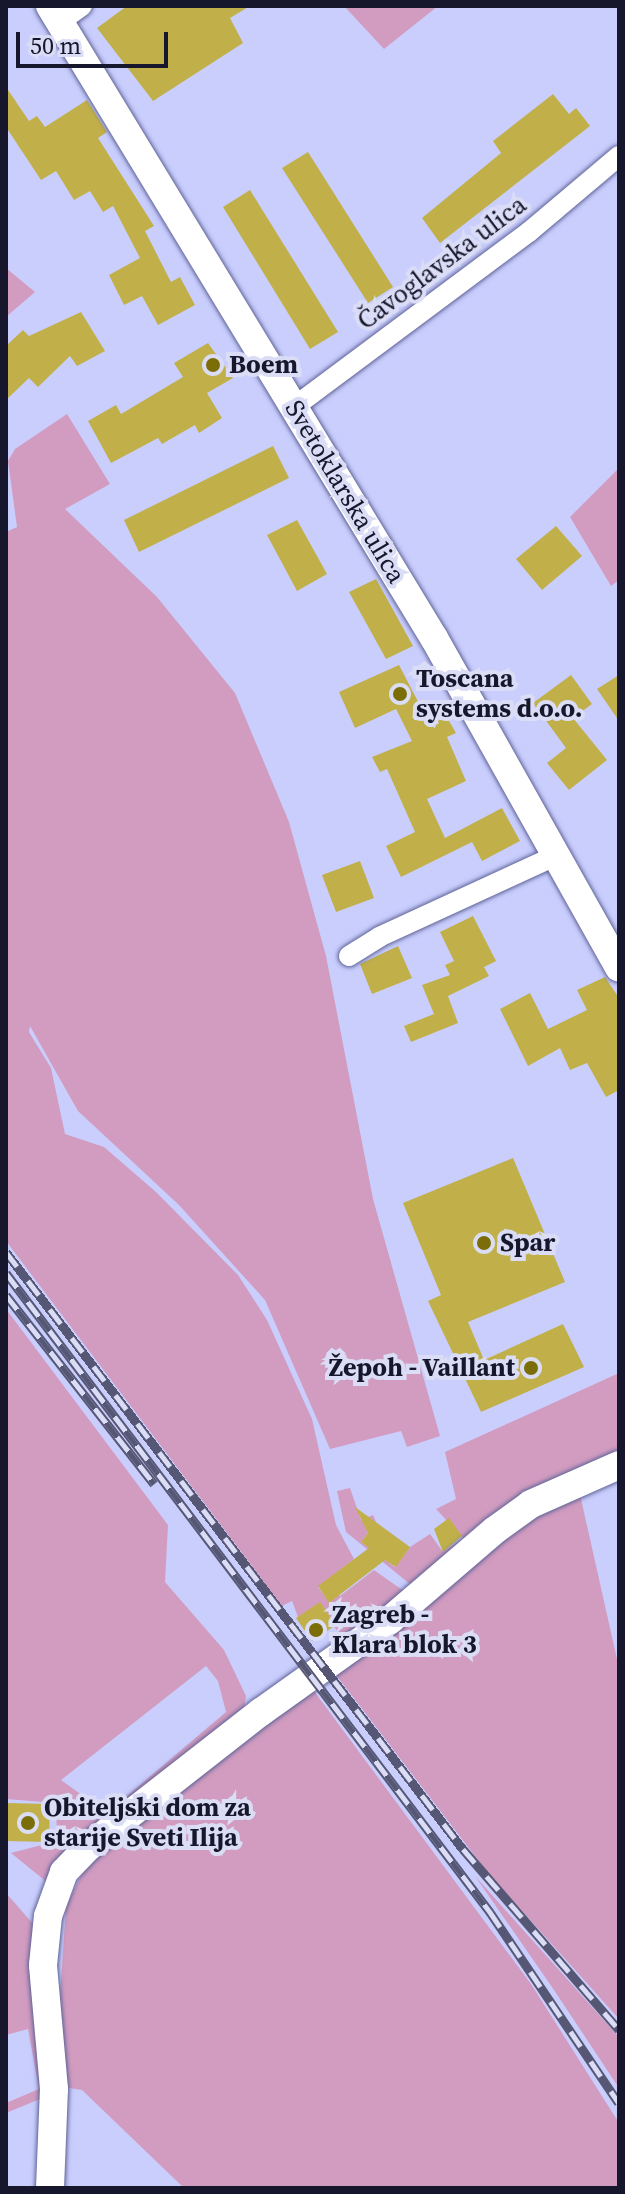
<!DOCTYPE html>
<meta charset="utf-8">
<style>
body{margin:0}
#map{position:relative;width:625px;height:2194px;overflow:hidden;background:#c9cefd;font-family:"Source Serif 4",serif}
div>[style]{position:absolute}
.green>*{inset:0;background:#d29cc0}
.building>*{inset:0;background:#c1b049}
.roads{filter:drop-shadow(0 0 2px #5f6397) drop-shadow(0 0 2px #5f6397)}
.street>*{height:20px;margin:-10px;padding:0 10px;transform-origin:10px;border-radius:10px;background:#fff}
.secondary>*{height:28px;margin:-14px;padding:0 14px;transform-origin:14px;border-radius:14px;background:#fff}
.rail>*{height:9px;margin-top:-4.5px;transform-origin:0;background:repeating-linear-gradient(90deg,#daddf5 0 18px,#555775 0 36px);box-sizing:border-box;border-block:2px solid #555775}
.dots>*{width:22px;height:22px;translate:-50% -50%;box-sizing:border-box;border:4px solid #daddf5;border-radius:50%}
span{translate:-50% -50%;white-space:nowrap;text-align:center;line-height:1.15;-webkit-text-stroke:8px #daddf5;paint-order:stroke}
.street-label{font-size:26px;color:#16172c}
.poi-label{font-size:26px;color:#16172c;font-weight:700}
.left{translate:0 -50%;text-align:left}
.right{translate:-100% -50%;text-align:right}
.frame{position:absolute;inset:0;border:8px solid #16172c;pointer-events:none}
.scale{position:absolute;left:16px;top:32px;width:152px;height:36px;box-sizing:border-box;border:4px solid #16172c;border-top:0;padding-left:10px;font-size:24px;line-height:28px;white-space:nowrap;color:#16172c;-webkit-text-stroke:6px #daddf5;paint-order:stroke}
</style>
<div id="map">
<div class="green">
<i style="clip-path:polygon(344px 6px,438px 6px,384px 49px)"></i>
<i style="clip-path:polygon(6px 268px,35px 292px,6px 317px)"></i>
<i style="clip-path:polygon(67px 414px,110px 484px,65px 509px,157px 597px,235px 693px,289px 822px,326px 956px,373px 1199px,440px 1436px,407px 1447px,401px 1431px,330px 1449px,265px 1300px,179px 1205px,78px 1111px,30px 1026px,29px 1032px,51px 1068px,65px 1134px,104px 1147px,156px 1192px,238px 1275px,267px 1320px,312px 1419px,336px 1525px,354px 1559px,318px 1587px,325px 1596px,335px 1590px,340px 1596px,374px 1570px,408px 1594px,347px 1640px,333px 1626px,298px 1617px,292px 1601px,282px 1606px,6px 1241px,6px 532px,17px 527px,8px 461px,15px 449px)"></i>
<i style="clip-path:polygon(619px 468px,619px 580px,611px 586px,570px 517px)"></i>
<i style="clip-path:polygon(evenodd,6px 1309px,168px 1525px,165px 1582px,224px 1650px,246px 1696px,244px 1708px,48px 1883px,11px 1853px,57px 1841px,56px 1803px,6px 1799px,6px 1309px,206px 1666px,218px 1681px,226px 1712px,107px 1813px,61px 1780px,206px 1666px)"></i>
<i style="clip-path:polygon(619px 1373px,619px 1456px,416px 1589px,346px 1532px,337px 1491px,350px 1488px,361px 1520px,373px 1515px,376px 1522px,361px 1542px,395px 1567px,410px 1547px,430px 1534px,443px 1552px,463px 1538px,436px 1509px,456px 1499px,445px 1452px)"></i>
<i style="clip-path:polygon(579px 1490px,619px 1668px,619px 2019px,488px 1873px,333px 1671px,487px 1548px)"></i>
<i style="clip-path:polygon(311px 1687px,531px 1984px,619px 2123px,619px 2188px,184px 2188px,82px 2090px,63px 2087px,58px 2026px,66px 1907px,88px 1861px)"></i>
<i style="clip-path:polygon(475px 1876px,619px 2037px,619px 2088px,554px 1990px)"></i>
<i style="clip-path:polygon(6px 1893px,35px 1926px,40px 2099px,6px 2113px,6px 2103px,39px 2089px,28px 2029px,6px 2035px)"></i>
</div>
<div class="building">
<i style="clip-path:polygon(127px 6px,250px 6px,230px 18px,243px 43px,153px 101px,97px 28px)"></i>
<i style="clip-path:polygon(6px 87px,29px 121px,37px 116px,45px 127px,87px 100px,107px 132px,98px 138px,154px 226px,145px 231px,171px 282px,180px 277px,195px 305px,158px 325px,142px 296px,124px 305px,109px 275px,140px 258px,113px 206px,103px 212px,90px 191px,74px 200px,56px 171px,41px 180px,6px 127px)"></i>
<i style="clip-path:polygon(553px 94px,569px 114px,576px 108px,590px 126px,440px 243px,422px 218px,501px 153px,493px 141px)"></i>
<i style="clip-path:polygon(308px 152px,393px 287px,368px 303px,282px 168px)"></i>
<i style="clip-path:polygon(250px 190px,338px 332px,310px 349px,223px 207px)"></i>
<i style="clip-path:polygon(81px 312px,105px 351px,77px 366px,70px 356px,38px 387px,29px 378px,6px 400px,6px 346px,23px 330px,29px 336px)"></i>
<i style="clip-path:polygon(208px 343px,233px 378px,207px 393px,222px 418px,199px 433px,195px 425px,162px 444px,158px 438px,111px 463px,88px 421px,116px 405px,121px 414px,183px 377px,174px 363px)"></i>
<i style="clip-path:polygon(273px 446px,289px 478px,139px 552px,124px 520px)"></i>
<i style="clip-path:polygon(297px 520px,327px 574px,297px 591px,267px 535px)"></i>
<i style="clip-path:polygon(556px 526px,582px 556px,542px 590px,516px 559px)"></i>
<i style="clip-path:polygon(376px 579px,413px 646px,386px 659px,349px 592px)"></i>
<i style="clip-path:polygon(399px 665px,425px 715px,441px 707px,456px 733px,447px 737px,466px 781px,427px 799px,445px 838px,502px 808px,520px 841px,482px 861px,472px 842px,401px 877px,386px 846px,415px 832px,387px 769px,380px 772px,372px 757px,412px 741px,396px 709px,355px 728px,339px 692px)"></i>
<i style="clip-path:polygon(571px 675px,592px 704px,573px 718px,607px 760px,569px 790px,547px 763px,566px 748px,533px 703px)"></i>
<i style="clip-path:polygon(619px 675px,619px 721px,597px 689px)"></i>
<i style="clip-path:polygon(360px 861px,374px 898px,336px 912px,322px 875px)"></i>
<i style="clip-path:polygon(473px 916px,496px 961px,484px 967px,489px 976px,448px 996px,458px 1023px,411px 1042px,404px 1026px,434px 1014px,422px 985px,450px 975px,445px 965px,454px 961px,440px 932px)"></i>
<i style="clip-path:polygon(398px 946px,412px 978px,372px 994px,360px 964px)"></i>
<i style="clip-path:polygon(605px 977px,619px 998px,619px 1090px,606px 1097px,587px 1063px,570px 1070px,560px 1048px,528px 1066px,500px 1009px,530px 993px,548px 1029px,587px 1010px,577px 990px)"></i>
<i style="clip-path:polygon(513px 1158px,565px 1282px,468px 1322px,484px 1360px,563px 1324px,584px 1367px,481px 1412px,428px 1301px,441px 1295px,403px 1203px)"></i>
<i style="clip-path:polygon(355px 1507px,410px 1547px,396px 1567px,385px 1560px,329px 1603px,318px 1586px,369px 1548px,361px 1542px,368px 1533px)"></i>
<i style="clip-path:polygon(449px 1518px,462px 1536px,443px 1552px,434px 1529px)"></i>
<i style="clip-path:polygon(320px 1602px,336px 1625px,312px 1641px,296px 1618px)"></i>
<i style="clip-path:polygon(6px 1803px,50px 1804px,49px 1842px,6px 1841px)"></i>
</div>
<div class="roads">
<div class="street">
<i style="left:61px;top:21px;width:26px;rotate:-36deg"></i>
<i style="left:294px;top:407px;width:293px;rotate:-36.7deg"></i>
<i style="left:529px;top:232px;width:118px;rotate:-40.2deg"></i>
<i style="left:349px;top:956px;width:36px;rotate:-32deg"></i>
<i style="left:379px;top:937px;width:194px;rotate:-24.7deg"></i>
</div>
<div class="secondary">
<i style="left:50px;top:6px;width:740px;rotate:58.72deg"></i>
<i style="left:434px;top:638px;width:378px;rotate:60.7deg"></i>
<i style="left:50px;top:2188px;width:99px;rotate:-87.7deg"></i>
<i style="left:54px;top:2089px;width:124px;rotate:-95.1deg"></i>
<i style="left:43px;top:1965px;width:49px;rotate:-84.2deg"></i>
<i style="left:48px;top:1916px;width:47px;rotate:-70deg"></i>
<i style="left:64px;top:1872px;width:35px;rotate:-46deg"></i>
<i style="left:88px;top:1847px;width:219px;rotate:-38deg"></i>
<i style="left:261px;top:1712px;width:158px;rotate:-35.5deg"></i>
<i style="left:390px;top:1620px;width:138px;rotate:-40.6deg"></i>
<i style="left:495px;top:1530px;width:44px;rotate:-35.8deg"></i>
<i style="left:531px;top:1504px;width:96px;rotate:-23.9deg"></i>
</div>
</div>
<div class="rail">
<i style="left:6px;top:1252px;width:752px;rotate:52.57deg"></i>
<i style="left:463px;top:1849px;width:239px;rotate:49.2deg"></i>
<i style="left:6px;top:1273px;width:802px;rotate:52.86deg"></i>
<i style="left:490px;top:1912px;width:230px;rotate:56deg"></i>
<i style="left:6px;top:1295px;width:240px;rotate:51.9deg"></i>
</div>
<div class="dots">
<i style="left:213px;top:365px;background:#7b6d08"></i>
<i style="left:400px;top:694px;background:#7b6d08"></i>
<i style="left:484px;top:1243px;background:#7b6d08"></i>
<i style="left:531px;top:1368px;background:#7b6d08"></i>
<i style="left:316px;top:1630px;background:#7b6d08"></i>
<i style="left:28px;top:1823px;background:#7b6d08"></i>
</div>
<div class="street-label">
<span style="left:442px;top:263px;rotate:-37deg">Čavoglavska ulica</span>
<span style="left:345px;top:492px;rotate:59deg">Svetoklarska ulica</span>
</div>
<div class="poi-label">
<span class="left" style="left:229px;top:365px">Boem</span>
<span class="left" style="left:416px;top:694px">Toscana<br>systems d.o.o.</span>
<span class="left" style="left:500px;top:1243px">Spar</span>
<span class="right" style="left:515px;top:1368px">Žepoh - Vaillant</span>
<span class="left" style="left:332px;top:1630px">Zagreb -<br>Klara blok 3</span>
<span class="left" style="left:44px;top:1823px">Obiteljski dom za<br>starije Sveti Ilija</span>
</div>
<div class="frame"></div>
<div class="scale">50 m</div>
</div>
